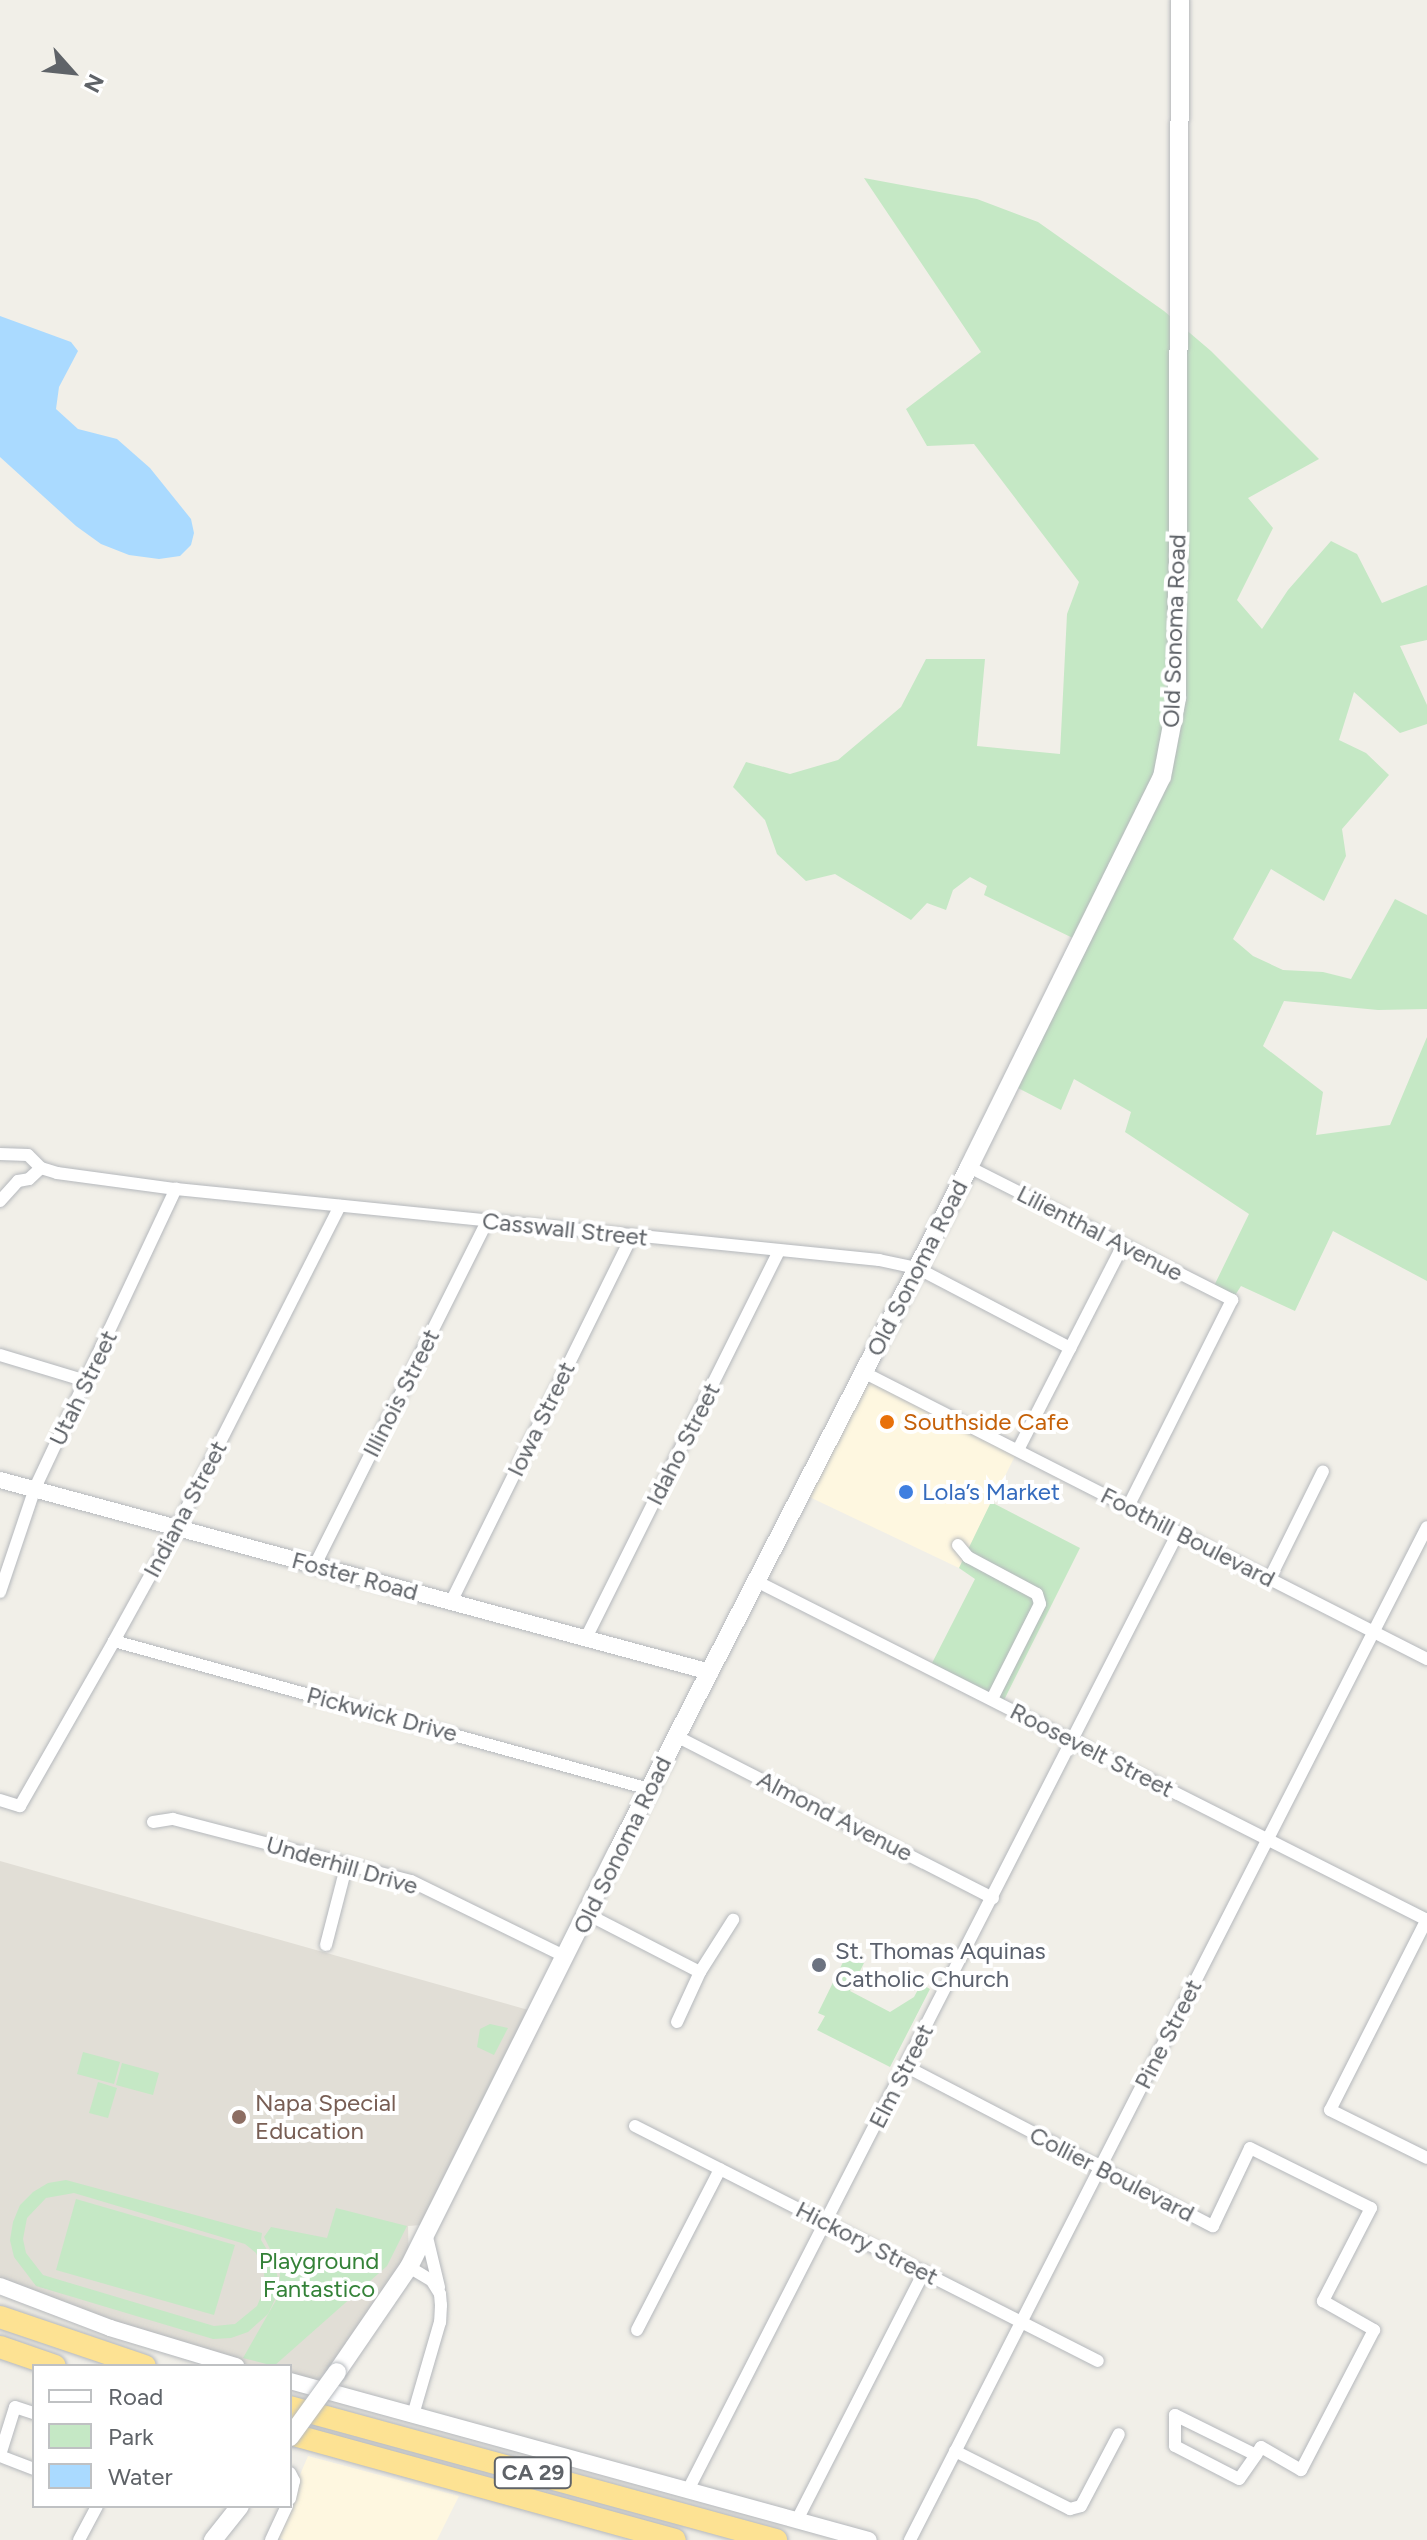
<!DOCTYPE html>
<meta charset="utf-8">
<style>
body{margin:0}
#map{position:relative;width:1427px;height:2540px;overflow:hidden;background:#f1efe8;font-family:Figtree,sans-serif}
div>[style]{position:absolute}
.commercial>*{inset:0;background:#fef7e0}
.education>*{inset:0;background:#e1ded6}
.green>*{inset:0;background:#c5e8c5}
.water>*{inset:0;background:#aadaff}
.roads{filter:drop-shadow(0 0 2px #b5b8bc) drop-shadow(0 0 2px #b5b8bc)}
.minor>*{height:12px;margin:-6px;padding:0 6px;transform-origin:6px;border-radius:6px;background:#fff}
.tertiary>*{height:16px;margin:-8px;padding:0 8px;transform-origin:8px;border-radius:8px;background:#fff}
.secondary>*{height:18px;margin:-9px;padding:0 9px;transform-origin:9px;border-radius:9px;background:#fff}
.motorway>*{height:22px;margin:-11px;padding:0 11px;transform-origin:11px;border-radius:11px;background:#fde293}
.bridges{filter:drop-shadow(0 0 2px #b6babf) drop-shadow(0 0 2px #b6babf)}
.secondary-bridge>*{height:18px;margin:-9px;padding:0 9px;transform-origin:9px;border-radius:9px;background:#fff}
.dots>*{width:22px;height:22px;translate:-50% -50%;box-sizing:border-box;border:4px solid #fff;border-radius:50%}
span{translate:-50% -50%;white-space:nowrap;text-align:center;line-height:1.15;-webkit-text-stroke:8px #fff;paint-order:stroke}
.shield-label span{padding:2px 6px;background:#fff;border:2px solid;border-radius:6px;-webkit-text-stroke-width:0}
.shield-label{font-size:22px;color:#5f6368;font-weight:700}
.street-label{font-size:24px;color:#5f6368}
.food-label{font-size:24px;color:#c56008}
.left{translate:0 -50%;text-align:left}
.shop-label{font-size:24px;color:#366cbe}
.worship-label{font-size:24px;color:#5b616d}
.education-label{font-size:24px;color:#785e54}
.park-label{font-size:24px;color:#348238}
.legend{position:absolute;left:32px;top:2364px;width:260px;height:144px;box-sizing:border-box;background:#fff;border:2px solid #bfc1c3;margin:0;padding:10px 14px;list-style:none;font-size:24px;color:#5f6368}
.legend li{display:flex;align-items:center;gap:16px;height:40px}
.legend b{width:40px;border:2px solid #bfc1c3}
.north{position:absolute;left:32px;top:32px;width:80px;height:80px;-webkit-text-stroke:6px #fff;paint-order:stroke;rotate:117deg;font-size:22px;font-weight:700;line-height:32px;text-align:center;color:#5f6368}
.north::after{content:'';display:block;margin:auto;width:28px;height:36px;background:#5f6368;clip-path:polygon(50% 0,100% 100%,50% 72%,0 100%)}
</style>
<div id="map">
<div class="commercial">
<i style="clip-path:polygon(863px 1372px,1018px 1450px,959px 1568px,801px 1493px)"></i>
<i style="clip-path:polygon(308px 2456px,459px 2496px,437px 2540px,284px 2540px,274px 2535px)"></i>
</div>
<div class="education">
<i style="clip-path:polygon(0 1861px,532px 2011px,423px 2225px,408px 2226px,409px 2263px,321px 2390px,290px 2381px,290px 2366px,236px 2366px,0 2286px)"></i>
</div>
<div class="green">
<i style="clip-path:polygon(864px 178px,977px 199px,1038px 222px,1164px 311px,1211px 351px,1319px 459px,1248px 498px,1273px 528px,1237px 600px,1262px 629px,1288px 590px,1331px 541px,1357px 554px,1382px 603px,1427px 585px,1427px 640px,1400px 646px,1427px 705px,1427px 724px,1400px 733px,1354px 692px,1339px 740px,1366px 753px,1389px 775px,1342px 829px,1346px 856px,1324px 901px,1271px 869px,1233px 939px,1253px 956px,1283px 970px,1323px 972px,1351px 979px,1395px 899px,1427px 915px,1427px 1009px,1378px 1010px,1284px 1001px,1263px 1046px,1323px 1092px,1316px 1135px,1390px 1125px,1427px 1037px,1427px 1281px,1333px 1231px,1295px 1311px,1241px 1286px,1232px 1300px,1212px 1290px,1249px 1214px,1125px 1132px,1131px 1112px,1074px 1079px,1061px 1110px,1010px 1084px,1081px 942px,984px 895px,987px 886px,970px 877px,953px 890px,946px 910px,927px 903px,911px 920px,835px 874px,806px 881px,777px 854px,765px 820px,733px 787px,746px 762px,790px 774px,838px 760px,901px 707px,926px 659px,985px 659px,977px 746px,1060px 754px,1067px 614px,1079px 582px,974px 444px,927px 446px,906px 409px,981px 352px)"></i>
<i style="clip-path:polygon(991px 1502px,1080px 1548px,1002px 1704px,930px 1667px,975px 1579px,959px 1568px)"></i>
<i style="clip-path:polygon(846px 1956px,864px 1963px,850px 1991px,890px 2012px,914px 1997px,921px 1984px,930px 1989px,890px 2067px,817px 2030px,825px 2016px,818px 2013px)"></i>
<i style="clip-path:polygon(490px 2024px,508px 2028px,494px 2055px,477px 2047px,480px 2029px)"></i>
<i style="clip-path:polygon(83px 2052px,120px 2062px,114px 2084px,77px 2074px)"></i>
<i style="clip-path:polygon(122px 2063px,159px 2073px,153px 2095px,116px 2085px)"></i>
<i style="clip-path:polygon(98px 2082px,117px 2088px,108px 2118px,89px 2113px)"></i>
<i style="clip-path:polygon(evenodd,66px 2180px,262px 2233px,261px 2240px,274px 2261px,278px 2279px,276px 2297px,268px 2314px,248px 2332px,231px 2338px,213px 2339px,36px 2286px,14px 2257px,10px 2240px,13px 2222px,20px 2205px,33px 2192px,48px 2183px,66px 2180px,74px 2193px,245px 2244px,256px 2253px,264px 2272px,265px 2287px,257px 2306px,235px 2324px,214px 2326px,43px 2275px,26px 2253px,23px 2239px,27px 2218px,46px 2198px,74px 2193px)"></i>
<i style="clip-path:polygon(76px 2199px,235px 2245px,214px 2315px,56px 2270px)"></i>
<i style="clip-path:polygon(336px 2208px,407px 2226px,387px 2266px,274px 2366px,243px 2358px,279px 2295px,280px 2269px,264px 2237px,271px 2227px,327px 2238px)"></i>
</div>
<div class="water">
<i style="clip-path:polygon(0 316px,71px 342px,78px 351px,59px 387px,56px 409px,78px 429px,117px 439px,150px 468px,191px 519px,194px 533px,191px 545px,180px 556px,159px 559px,129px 555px,101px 544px,76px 526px,0 457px)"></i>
</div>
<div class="roads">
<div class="minor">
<i style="left:0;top:1154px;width:28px;rotate:2deg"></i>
<i style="left:28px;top:1155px;width:18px;rotate:45deg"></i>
<i style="left:41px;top:1168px;width:17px;rotate:17deg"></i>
<i style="left:57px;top:1173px;width:120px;rotate:7.7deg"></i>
<i style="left:176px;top:1189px;width:707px;rotate:5.77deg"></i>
<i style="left:879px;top:1260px;width:39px;rotate:12deg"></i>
<i style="left:917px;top:1268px;width:173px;rotate:27.6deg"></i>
<i style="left:969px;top:1167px;width:295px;rotate:26.8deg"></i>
<i style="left:1232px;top:1300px;width:232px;rotate:116.7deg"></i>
<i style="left:0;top:1201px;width:27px;rotate:-48deg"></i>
<i style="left:18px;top:1181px;width:11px;rotate:-10deg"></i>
<i style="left:29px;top:1179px;width:16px;rotate:-43deg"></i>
<i style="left:0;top:1355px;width:90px;rotate:16.8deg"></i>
<i style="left:863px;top:1372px;width:633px;rotate:26.97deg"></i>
<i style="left:1018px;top:1450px;width:230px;rotate:-62.9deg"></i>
<i style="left:958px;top:1545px;width:16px;rotate:50deg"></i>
<i style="left:968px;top:1557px;width:78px;rotate:28.2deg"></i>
<i style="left:1037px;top:1594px;width:10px;rotate:73deg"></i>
<i style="left:1040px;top:1604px;width:106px;rotate:116.8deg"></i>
<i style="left:315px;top:1565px;width:385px;rotate:-63.4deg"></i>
<i style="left:1270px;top:1578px;width:119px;rotate:-63.6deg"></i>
<i style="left:756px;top:1581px;width:752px;rotate:26.8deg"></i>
<i style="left:0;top:1592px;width:110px;rotate:-71.4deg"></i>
<i style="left:35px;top:1488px;width:331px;rotate:-64.8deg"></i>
<i style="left:451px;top:1602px;width:409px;rotate:-63.7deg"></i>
<i style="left:586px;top:1638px;width:432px;rotate:-63.5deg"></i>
<i style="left:114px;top:1641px;width:555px;rotate:15.46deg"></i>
<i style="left:676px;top:1736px;width:356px;rotate:27.1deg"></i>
<i style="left:0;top:1800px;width:21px;rotate:17deg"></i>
<i style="left:20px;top:1806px;width:190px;rotate:-60.3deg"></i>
<i style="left:114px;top:1641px;width:130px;rotate:-61.1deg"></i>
<i style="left:177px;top:1527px;width:360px;rotate:-63.1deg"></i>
<i style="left:153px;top:1822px;width:20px;rotate:-9deg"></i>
<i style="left:173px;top:1819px;width:246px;rotate:14.6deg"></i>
<i style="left:411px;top:1881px;width:173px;rotate:26.1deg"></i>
<i style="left:587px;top:1914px;width:127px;rotate:27.2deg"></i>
<i style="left:700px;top:1972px;width:55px;rotate:114.7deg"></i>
<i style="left:1427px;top:1919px;width:214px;rotate:116.9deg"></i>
<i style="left:1330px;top:2110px;width:108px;rotate:26.3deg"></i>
<i style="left:326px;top:1945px;width:84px;rotate:-75.5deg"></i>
<i style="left:700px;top:1972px;width:62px;rotate:-57.6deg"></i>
<i style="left:907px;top:2067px;width:345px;rotate:27.5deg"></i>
<i style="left:1213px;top:2226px;width:86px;rotate:-64.6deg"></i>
<i style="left:1250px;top:2148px;width:135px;rotate:26.4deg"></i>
<i style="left:1371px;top:2208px;width:105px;rotate:117.3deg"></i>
<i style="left:1323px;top:2301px;width:59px;rotate:29.6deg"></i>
<i style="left:1374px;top:2330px;width:158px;rotate:117.5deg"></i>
<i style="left:1301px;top:2470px;width:46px;rotate:-150.1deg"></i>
<i style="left:1261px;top:2447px;width:9px;rotate:122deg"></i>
<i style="left:1256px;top:2455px;width:29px;rotate:125deg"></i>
<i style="left:1239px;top:2479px;width:72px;rotate:-152.7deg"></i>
<i style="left:1175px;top:2446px;width:31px;rotate:-90deg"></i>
<i style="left:1175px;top:2415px;width:90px;rotate:26.3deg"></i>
<i style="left:635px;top:2126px;width:519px;rotate:26.91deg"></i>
<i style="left:426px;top:2233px;width:56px;rotate:76.5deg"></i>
<i style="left:409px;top:2267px;width:27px;rotate:31deg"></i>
<i style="left:432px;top:2281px;width:15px;rotate:58deg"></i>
<i style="left:440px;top:2294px;width:11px;rotate:85deg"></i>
<i style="left:441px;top:2305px;width:17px;rotate:93deg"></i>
<i style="left:440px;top:2322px;width:97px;rotate:106.2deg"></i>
<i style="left:637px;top:2330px;width:181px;rotate:-62.7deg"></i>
<i style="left:955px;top:2451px;width:129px;rotate:26.8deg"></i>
<i style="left:1070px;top:2509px;width:11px;rotate:-15deg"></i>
<i style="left:1081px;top:2506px;width:81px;rotate:-62.2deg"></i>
<i style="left:0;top:2455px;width:50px;rotate:-72.6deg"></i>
<i style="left:15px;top:2407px;width:20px;rotate:18deg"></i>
<i style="left:0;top:2456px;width:36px;rotate:21deg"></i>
<i style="left:290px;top:2473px;width:9px;rotate:63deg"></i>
<i style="left:294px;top:2481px;width:18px;rotate:103deg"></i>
<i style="left:688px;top:2490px;width:1075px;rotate:-62.89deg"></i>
<i style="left:797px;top:2520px;width:279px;rotate:-62.9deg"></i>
<i style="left:79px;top:2540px;width:38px;rotate:-62deg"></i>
<i style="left:271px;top:2540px;width:38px;rotate:-65deg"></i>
<i style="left:910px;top:2540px;width:1137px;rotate:-62.96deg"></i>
</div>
<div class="tertiary">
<i style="left:0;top:1480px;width:736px;rotate:15.13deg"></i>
<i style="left:0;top:2286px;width:118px;rotate:20.9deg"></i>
<i style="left:110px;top:2328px;width:132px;rotate:16.8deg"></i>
<i style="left:290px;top:2381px;width:600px;rotate:15.36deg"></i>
</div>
<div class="secondary">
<i style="left:337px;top:2372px;width:127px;rotate:-55.6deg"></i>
<i style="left:409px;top:2267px;width:464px;rotate:-63.4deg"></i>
<i style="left:617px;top:1852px;width:770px;rotate:-62.8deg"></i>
<i style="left:969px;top:1167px;width:435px;rotate:-63.7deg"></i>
<i style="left:1162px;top:777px;width:80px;rotate:-79.2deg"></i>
<i style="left:1177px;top:698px;width:698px;rotate:-89.75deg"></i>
<i style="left:213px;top:2540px;width:43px;rotate:-51.5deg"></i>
</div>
<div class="motorway">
<i style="left:0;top:2317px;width:153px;rotate:18.7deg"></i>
<i style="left:0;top:2347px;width:58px;rotate:19.1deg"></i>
<i style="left:290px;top:2407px;width:504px;rotate:15.3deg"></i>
<i style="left:290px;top:2434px;width:399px;rotate:15.4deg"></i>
</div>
</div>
<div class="bridges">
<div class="secondary-bridge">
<i style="left:290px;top:2437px;width:80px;rotate:-54.1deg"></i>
</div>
</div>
<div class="dots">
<i style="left:887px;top:1422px;background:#e8710a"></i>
<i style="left:906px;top:1492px;background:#3f7fe0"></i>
<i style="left:819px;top:1965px;background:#6b7280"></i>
<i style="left:239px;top:2117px;background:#8d6e63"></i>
</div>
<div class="shield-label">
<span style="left:533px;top:2473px">CA 29</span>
</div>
<div class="street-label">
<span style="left:1174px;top:631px;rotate:-88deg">Old Sonoma Road</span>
<span style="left:565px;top:1229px;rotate:6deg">Casswall Street</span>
<span style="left:1100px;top:1233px;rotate:27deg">Lilienthal Avenue</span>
<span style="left:917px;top:1268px;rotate:-63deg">Old Sonoma Road</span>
<span style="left:83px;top:1388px;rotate:-64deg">Utah Street</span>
<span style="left:401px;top:1393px;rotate:-63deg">Illinois Street</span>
<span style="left:541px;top:1419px;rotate:-64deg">Iowa Street</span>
<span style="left:683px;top:1444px;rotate:-63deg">Idaho Street</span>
<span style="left:185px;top:1509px;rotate:-62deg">Indiana Street</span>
<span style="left:1188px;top:1537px;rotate:27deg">Foothill Boulevard</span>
<span style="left:355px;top:1576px;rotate:15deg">Foster Road</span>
<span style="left:382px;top:1714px;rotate:15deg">Pickwick Drive</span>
<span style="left:1092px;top:1750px;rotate:27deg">Roosevelt Street</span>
<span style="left:835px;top:1816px;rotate:27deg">Almond Avenue</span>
<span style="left:622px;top:1845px;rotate:-64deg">Old Sonoma Road</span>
<span style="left:342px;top:1865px;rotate:16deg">Underhill Drive</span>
<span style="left:1168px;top:2034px;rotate:-63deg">Pine Street</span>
<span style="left:901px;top:2076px;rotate:-63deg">Elm Street</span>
<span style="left:1112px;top:2174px;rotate:27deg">Collier Boulevard</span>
<span style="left:867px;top:2243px;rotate:27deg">Hickory Street</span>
</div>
<div class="food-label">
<span class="left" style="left:903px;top:1422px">Southside Cafe</span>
</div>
<div class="shop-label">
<span class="left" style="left:922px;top:1492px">Lola’s Market</span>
</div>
<div class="worship-label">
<span class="left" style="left:835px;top:1965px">St. Thomas Aquinas<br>Catholic Church</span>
</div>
<div class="education-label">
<span class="left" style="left:255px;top:2117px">Napa Special<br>Education</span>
</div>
<div class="park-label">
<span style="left:319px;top:2275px">Playground<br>Fantastico</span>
</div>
<ul class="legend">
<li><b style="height:10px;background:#fff"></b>Road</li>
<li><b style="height:22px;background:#c5e8c5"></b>Park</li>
<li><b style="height:22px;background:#aadaff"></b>Water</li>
</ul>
<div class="north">N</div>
</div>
